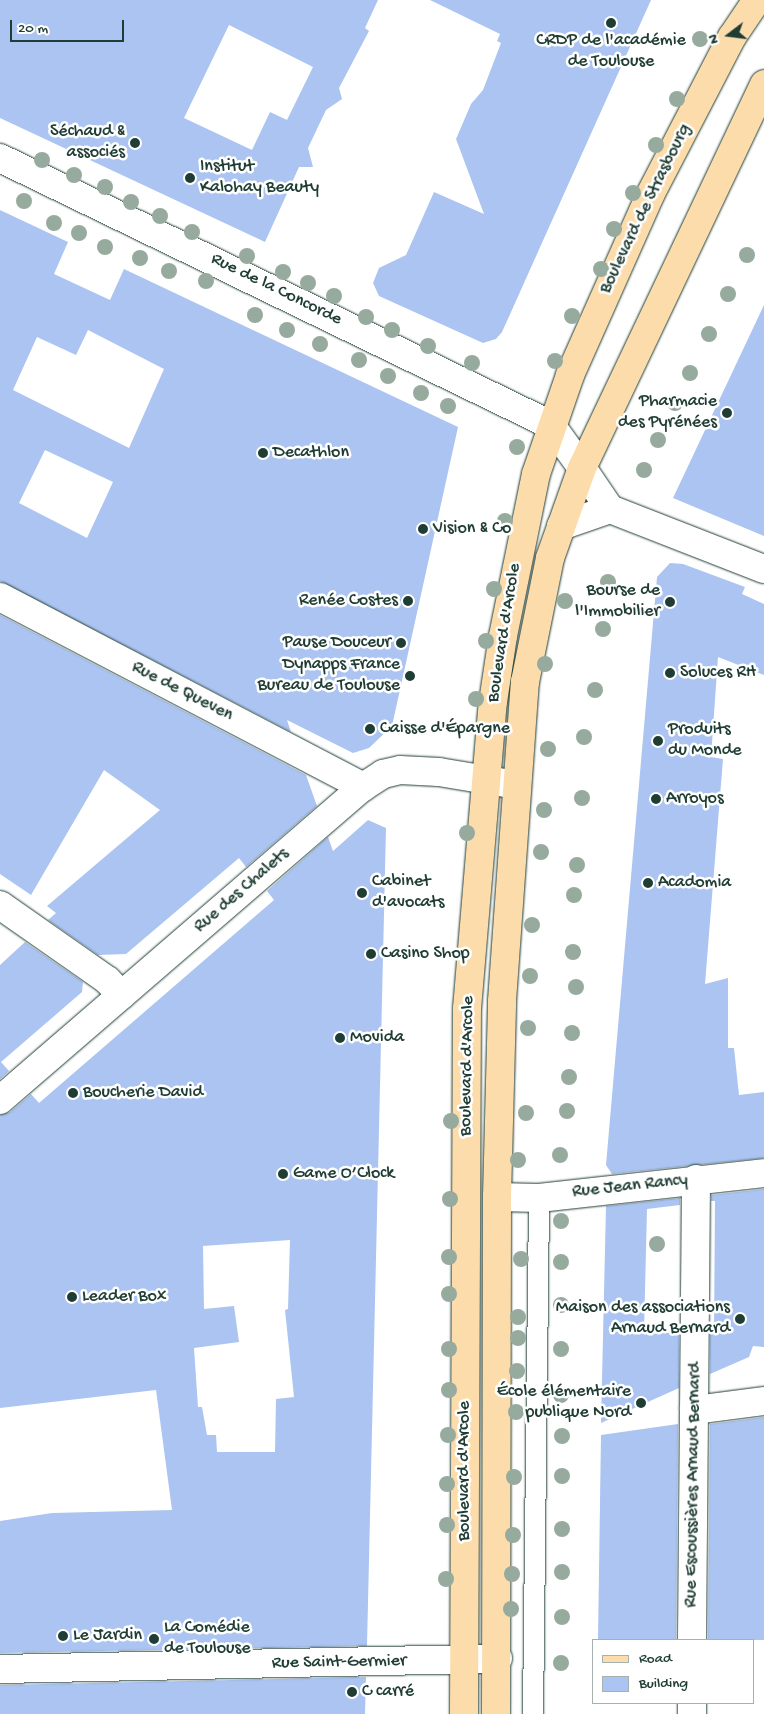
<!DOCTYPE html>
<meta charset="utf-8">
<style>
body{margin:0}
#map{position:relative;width:764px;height:1714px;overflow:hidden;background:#fff;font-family:"Gochi Hand",sans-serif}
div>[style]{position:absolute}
.building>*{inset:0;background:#abc4f1}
.roads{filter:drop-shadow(0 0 1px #1f3d34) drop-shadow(0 0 1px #1f3d34)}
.service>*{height:20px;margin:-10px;padding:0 10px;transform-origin:10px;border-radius:10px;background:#fff}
.minor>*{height:28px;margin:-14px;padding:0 14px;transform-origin:14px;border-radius:14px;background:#fff}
.tertiary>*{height:28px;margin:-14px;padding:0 14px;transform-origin:14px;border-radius:14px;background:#fff}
.primary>*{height:28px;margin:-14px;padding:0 14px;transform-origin:14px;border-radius:14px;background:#fddcac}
.trees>*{width:16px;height:16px;margin:-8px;border-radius:50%;background:#97aa9e}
.dots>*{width:14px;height:14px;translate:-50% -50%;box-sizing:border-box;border:2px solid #fff;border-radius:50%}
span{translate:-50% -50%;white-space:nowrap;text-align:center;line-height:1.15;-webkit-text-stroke:5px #fff;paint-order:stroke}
.poi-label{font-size:18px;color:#1f3d34}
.right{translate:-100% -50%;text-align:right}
.left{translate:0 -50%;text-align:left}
.street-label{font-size:18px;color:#1f3d34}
.legend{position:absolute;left:592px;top:1639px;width:162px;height:65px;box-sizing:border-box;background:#fff;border:1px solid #a5b1ae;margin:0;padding:6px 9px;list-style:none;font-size:15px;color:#1f3d34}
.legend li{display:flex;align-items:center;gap:10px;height:25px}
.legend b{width:25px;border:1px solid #a5b1ae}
.north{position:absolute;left:704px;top:10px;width:50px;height:50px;-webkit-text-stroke:4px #fff;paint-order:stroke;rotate:255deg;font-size:14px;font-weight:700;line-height:20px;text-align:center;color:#1f3d34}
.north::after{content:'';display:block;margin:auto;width:18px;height:22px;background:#1f3d34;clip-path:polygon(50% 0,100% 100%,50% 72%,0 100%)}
.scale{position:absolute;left:10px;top:20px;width:114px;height:22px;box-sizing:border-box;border:2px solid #1f3d34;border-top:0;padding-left:6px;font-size:15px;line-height:18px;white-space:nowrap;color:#1f3d34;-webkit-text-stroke:4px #fff;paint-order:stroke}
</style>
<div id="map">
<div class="building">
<i style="clip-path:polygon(evenodd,0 0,378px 0,365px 28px,369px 31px,339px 88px,342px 99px,326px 110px,308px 148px,313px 167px,299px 167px,265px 242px,0 118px,0 0,229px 25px,313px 67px,287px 120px,270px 112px,252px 150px,184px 118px,229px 25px)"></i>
<i style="clip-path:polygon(430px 0,651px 0,502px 332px,496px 339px,483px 343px,379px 296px,373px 283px,379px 268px,406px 255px,434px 192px,484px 214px,456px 139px,471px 104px,483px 90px,501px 43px,497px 41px,500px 34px)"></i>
<i style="clip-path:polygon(evenodd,0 210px,68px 242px,54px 274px,110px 300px,124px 269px,458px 427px,392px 726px,369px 748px,353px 753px,287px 720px,291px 732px,0 581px,0 210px,88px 330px,164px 369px,129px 448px,13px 390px,37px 337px,76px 355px,88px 330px,0 210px,45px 450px,113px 482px,87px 538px,19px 503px,45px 450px)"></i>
<i style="clip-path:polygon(764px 305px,764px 536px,673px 498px)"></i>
<i style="clip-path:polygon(670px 563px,683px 564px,745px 587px,742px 594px,764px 604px,764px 675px,718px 657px,711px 757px,723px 759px,705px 984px,728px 978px,728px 1048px,734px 1048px,739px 1095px,764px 1092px,764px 1158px,612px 1174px,606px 1165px,657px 577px)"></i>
<i style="clip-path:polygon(0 615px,306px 775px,317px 806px,246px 867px,239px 858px,126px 954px,98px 955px,48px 920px,56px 913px,47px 906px,160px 810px,104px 770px,31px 895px,0 874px)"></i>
<i style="clip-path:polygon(evenodd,368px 820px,386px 828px,367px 1646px,0 1653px,0 1521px,52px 1513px,172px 1510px,156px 1390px,0 1408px,0 1115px,10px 1112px,31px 1094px,39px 1103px,274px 900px,267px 891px,328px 837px,333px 851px,368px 820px,290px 1240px,288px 1309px,285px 1310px,294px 1397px,276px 1399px,275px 1452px,217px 1452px,216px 1435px,207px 1435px,202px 1407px,198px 1407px,194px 1348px,239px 1342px,234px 1306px,204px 1309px,203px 1246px,290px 1240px)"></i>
<i style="clip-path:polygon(25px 942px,83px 982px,82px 992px,1px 1062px,9px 1071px,0 1079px,0 965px)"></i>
<i style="clip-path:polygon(764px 1189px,764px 1347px,753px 1346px,749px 1357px,710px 1374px,710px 1334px,714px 1334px,715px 1201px,711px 1201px,711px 1195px)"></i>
<i style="clip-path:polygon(680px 1198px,680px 1205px,647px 1209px,644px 1332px,679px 1333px,679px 1388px,601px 1423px,606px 1206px)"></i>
<i style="clip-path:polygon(764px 1417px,764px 1640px,708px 1640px,710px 1424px)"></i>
<i style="clip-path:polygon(678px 1424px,676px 1640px,598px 1640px,601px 1435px)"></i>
<i style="clip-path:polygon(366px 1677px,365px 1714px,0 1714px,0 1685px)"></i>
</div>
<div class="roads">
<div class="service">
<i style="left:533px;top:1714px;width:516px;rotate:-89.33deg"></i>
</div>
<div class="minor">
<i style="left:582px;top:468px;width:50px;rotate:55.7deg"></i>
<i style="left:610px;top:509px;width:165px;rotate:21.3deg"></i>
<i style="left:561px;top:526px;width:52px;rotate:-19.1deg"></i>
<i style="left:0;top:597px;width:410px;rotate:27.6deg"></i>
<i style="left:0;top:905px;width:131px;rotate:35deg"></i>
<i style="left:107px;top:980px;width:21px;rotate:45deg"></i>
<i style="left:0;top:1100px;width:479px;rotate:-40.8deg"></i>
<i style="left:363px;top:787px;width:24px;rotate:-33deg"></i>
<i style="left:383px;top:774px;width:17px;rotate:-13deg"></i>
<i style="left:400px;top:770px;width:39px;rotate:3deg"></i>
<i style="left:439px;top:772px;width:79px;rotate:9.5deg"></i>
<i style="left:497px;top:1197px;width:42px;rotate:1.4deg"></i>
<i style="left:539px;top:1198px;width:226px;rotate:-6.3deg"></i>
<i style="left:694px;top:1410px;width:71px;rotate:-7.3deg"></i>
<i style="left:692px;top:1640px;width:461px;rotate:-89.5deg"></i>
<i style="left:0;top:1669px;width:498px;rotate:-1.2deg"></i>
<i style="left:692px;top:1714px;width:11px;rotate:-90deg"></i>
</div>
<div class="tertiary">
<i style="left:0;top:158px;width:612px;rotate:25.85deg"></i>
<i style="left:551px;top:425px;width:53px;rotate:54.2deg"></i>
</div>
<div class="primary">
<i style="left:464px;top:1714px;width:705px;rotate:-89.76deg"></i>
<i style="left:467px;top:1009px;width:308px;rotate:-85.2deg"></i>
<i style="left:493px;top:702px;width:67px;rotate:-81.4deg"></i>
<i style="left:503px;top:636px;width:165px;rotate:-78.5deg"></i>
<i style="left:536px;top:474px;width:105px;rotate:-71deg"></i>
<i style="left:570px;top:375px;width:197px;rotate:-66deg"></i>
<i style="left:650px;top:195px;width:178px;rotate:-62.6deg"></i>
<i style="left:732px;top:37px;width:45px;rotate:-56deg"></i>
<i style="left:496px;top:1714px;width:517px;rotate:-89.89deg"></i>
<i style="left:497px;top:1197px;width:196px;rotate:-88.5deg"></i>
<i style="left:502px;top:1001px;width:320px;rotate:-85.9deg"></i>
<i style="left:525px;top:682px;width:126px;rotate:-78.6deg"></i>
<i style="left:550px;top:558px;width:96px;rotate:-70.4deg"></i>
<i style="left:582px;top:468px;width:425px;rotate:-64.6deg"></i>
</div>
</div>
<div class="trees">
<i style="left:700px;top:39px"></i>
<i style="left:677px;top:99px"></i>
<i style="left:656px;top:145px"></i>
<i style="left:42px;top:160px"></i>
<i style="left:74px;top:175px"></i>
<i style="left:105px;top:187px"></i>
<i style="left:633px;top:193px"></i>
<i style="left:24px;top:201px"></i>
<i style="left:131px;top:202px"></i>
<i style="left:160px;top:216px"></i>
<i style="left:54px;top:223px"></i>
<i style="left:614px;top:229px"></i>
<i style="left:192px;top:232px"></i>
<i style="left:79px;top:233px"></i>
<i style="left:105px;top:247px"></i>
<i style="left:747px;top:255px"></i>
<i style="left:247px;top:256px"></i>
<i style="left:140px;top:258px"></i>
<i style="left:601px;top:269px"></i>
<i style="left:169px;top:271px"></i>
<i style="left:283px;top:272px"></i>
<i style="left:206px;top:281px"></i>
<i style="left:308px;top:283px"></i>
<i style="left:728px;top:294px"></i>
<i style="left:334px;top:296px"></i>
<i style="left:255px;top:315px"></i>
<i style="left:572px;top:316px"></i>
<i style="left:366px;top:317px"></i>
<i style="left:287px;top:330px"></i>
<i style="left:392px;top:330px"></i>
<i style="left:709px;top:334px"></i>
<i style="left:320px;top:344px"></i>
<i style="left:428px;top:346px"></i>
<i style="left:359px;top:360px"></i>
<i style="left:555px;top:361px"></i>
<i style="left:472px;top:363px"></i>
<i style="left:690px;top:373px"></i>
<i style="left:388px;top:376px"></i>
<i style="left:421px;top:393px"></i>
<i style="left:675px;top:403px"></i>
<i style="left:448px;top:406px"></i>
<i style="left:658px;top:440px"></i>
<i style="left:517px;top:447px"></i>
<i style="left:644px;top:470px"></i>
<i style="left:505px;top:521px"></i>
<i style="left:608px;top:582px"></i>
<i style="left:494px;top:589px"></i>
<i style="left:565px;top:601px"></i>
<i style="left:603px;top:629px"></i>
<i style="left:486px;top:641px"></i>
<i style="left:545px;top:664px"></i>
<i style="left:595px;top:690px"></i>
<i style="left:476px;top:699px"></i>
<i style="left:584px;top:737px"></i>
<i style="left:548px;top:749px"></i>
<i style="left:582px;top:798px"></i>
<i style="left:544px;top:810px"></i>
<i style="left:467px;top:833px"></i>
<i style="left:541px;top:852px"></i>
<i style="left:577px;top:865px"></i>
<i style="left:574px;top:895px"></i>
<i style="left:532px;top:925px"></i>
<i style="left:573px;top:952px"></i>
<i style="left:530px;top:976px"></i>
<i style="left:576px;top:987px"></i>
<i style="left:528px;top:1028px"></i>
<i style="left:572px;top:1033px"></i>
<i style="left:569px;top:1077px"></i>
<i style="left:567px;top:1111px"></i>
<i style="left:526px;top:1113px"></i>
<i style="left:451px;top:1121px"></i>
<i style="left:560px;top:1155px"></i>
<i style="left:518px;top:1160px"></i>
<i style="left:450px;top:1199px"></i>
<i style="left:561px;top:1221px"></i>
<i style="left:657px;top:1244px"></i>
<i style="left:449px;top:1257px"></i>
<i style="left:521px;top:1259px"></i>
<i style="left:561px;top:1262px"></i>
<i style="left:449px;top:1294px"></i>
<i style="left:561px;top:1305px"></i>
<i style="left:518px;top:1317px"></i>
<i style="left:518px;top:1338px"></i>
<i style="left:449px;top:1349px"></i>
<i style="left:561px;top:1349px"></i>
<i style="left:517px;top:1371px"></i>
<i style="left:449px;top:1390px"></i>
<i style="left:561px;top:1395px"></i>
<i style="left:516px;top:1412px"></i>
<i style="left:448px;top:1435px"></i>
<i style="left:562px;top:1436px"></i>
<i style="left:562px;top:1476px"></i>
<i style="left:514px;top:1477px"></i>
<i style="left:447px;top:1484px"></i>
<i style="left:447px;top:1525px"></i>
<i style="left:562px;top:1529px"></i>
<i style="left:513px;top:1535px"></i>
<i style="left:562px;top:1572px"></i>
<i style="left:512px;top:1574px"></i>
<i style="left:446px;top:1579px"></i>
<i style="left:511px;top:1609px"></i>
<i style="left:562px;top:1617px"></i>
<i style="left:561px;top:1663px"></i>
</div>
<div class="dots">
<i style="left:611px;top:23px;background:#1f3d34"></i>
<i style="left:135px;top:143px;background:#1f3d34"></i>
<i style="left:190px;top:178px;background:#1f3d34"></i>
<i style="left:727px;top:413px;background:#1f3d34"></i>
<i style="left:263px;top:453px;background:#1f3d34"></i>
<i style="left:423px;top:529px;background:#1f3d34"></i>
<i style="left:408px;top:601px;background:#1f3d34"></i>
<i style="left:670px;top:602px;background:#1f3d34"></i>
<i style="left:401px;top:643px;background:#1f3d34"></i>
<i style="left:670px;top:673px;background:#1f3d34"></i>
<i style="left:410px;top:676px;background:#1f3d34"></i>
<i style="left:370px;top:729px;background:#1f3d34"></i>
<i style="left:658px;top:741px;background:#1f3d34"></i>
<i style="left:656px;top:799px;background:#1f3d34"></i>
<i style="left:648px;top:883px;background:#1f3d34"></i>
<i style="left:362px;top:893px;background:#1f3d34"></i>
<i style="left:371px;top:954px;background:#1f3d34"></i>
<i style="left:340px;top:1038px;background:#1f3d34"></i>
<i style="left:73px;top:1093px;background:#1f3d34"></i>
<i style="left:283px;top:1174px;background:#1f3d34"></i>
<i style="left:72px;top:1297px;background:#1f3d34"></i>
<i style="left:740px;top:1319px;background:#1f3d34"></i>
<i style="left:641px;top:1403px;background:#1f3d34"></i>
<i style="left:63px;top:1636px;background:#1f3d34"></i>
<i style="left:154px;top:1639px;background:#1f3d34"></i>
<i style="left:352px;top:1692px;background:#1f3d34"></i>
</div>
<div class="poi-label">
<span style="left:611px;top:52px">CRDP de l'académie<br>de Toulouse</span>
<span class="right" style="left:125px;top:143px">Séchaud &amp;<br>associés</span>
<span class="left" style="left:200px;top:178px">Institut<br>Kalohay Beauty</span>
<span class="right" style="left:717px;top:413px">Pharmacie<br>des Pyrénées</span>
<span class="left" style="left:273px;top:453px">Decathlon</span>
<span class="left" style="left:433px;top:529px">Vision &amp; Co</span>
<span class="right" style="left:660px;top:602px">Bourse de<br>l'Immobilier</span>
<span class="right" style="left:398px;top:601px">Renée Costes</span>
<span class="right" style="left:391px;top:643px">Pause Douceur</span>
<span class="right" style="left:400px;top:676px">Dynapps France<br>Bureau de Toulouse</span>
<span class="left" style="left:680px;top:673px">Soluces RH</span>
<span class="left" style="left:380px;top:729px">Caisse d'Épargne</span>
<span class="left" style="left:668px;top:741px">Produits<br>du Monde</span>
<span class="left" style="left:666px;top:799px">Arroyos</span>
<span class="left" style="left:372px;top:893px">Cabinet<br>d'avocats</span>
<span class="left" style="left:658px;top:883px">Acadomia</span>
<span class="left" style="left:381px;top:954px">Casino Shop</span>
<span class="left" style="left:350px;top:1038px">Movida</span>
<span class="left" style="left:83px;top:1093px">Boucherie David</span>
<span class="left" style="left:293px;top:1174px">Game O’Clock</span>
<span class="left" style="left:82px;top:1297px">Leader Box</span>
<span class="right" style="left:730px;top:1319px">Maison des associations<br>Arnaud Bernard</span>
<span class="right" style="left:631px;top:1403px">École élémentaire<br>publique Nord</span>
<span class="left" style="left:164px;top:1639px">La Comédie<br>de Toulouse</span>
<span class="left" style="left:73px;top:1636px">Le Jardin</span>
<span class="left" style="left:362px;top:1692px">C carré</span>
</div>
<div class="street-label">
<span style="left:646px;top:209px;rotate:-64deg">Boulevard de Strasbourg</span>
<span style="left:276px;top:290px;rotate:26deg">Rue de la Concorde</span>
<span style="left:505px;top:633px;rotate:-81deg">Boulevard d'Arcole</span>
<span style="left:182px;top:692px;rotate:27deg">Rue de Queven</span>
<span style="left:242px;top:891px;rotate:-41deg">Rue des Chalets</span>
<span style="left:468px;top:1066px;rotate:-89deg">Boulevard d'Arcole</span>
<span style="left:630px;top:1187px;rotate:-6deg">Rue Jean Rancy</span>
<span style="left:465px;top:1471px;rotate:-90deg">Boulevard d'Arcole</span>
<span style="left:694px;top:1485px;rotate:-89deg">Rue Escoussières Arnaud Bernard</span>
<span style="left:339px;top:1663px;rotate:-1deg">Rue Saint-Germier</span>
</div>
<ul class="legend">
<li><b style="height:6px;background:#fddcac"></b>Road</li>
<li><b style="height:14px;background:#abc4f1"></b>Building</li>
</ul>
<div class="north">N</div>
<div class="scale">20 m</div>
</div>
